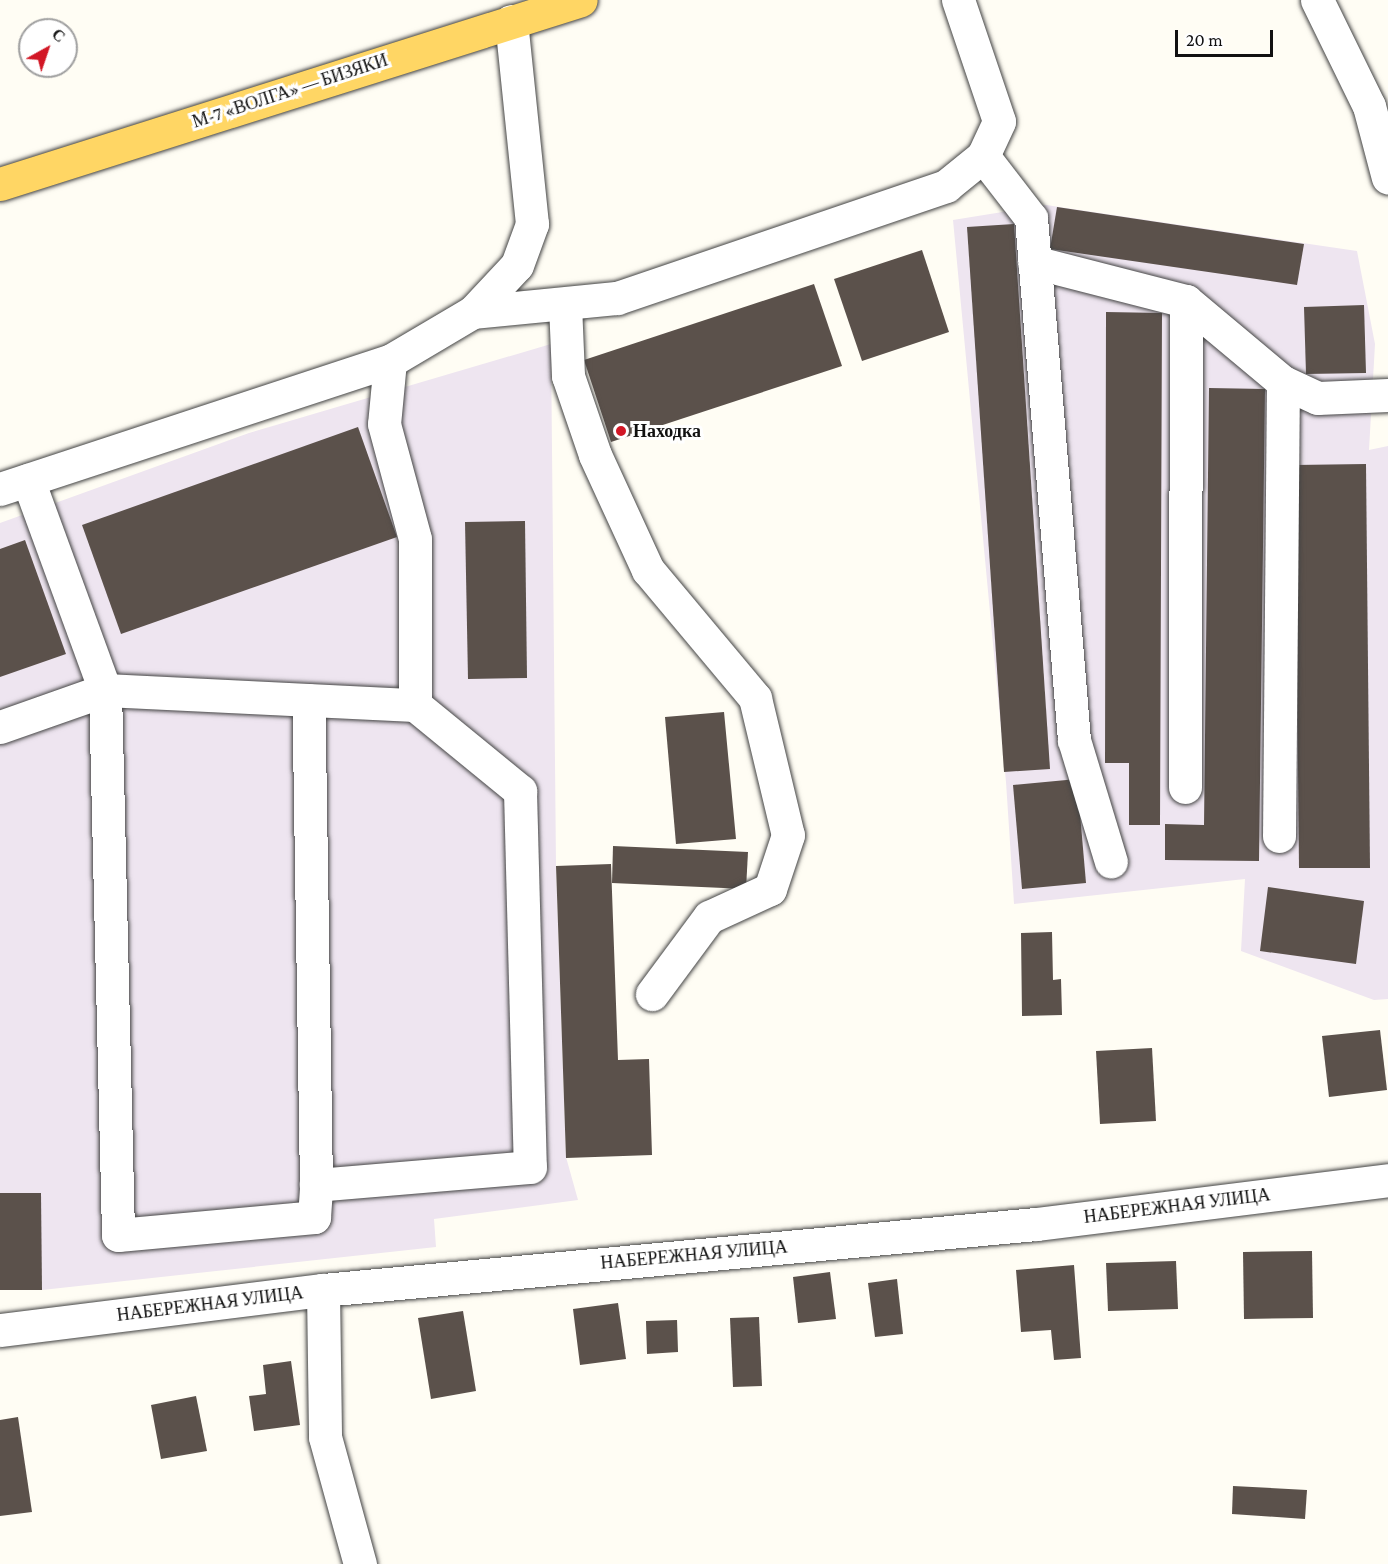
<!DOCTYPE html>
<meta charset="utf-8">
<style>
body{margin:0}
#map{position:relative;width:1388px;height:1564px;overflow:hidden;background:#fffdf4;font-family:"Crimson Pro",serif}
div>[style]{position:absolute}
.industrial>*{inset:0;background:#eee5f0}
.building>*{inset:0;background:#5b514b}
.roads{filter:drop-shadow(0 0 2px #444) drop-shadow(0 0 2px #444)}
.minor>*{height:33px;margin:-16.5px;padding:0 16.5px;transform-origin:16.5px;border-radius:16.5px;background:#fff}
.major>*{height:33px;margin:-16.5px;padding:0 16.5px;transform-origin:16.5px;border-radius:16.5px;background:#ffd664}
.dots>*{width:16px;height:16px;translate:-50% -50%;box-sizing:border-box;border:3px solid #fff;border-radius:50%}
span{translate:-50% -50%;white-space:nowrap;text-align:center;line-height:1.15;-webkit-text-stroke:6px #fff;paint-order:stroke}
.street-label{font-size:18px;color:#111}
.poi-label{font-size:18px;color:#111;font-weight:700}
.left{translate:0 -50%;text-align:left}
.north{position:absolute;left:18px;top:18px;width:60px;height:60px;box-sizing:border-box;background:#fff;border:2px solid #a0a0a0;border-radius:50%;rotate:40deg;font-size:16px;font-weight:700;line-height:24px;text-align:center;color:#111}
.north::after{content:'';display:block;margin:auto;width:21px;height:27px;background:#d21725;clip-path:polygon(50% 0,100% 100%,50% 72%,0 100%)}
.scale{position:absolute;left:1175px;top:30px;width:98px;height:27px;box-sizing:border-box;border:3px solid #111;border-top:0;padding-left:8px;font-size:18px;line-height:21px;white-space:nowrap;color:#111;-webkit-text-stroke:4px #fff;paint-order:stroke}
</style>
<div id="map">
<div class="industrial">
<i style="clip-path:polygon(1046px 205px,1357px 251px,1375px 344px,1369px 450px,1388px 446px,1388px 999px,1374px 1000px,1241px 951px,1245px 879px,1014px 904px,1006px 782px,953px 220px)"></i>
<i style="clip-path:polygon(551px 344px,556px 866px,566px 1157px,578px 1200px,434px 1219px,436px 1247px,42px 1290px,0 1290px,0 523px,249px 433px)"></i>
</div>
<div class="building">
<i style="clip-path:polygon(1057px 207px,1304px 244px,1297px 285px,1050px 249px)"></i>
<i style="clip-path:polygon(1014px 224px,1050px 769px,1004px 772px,967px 227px)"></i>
<i style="clip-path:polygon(922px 250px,949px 332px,862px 361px,834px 279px)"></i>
<i style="clip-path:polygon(814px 284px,842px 366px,611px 442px,584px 360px)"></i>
<i style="clip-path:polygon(1364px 305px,1366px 373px,1306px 374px,1304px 307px)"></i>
<i style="clip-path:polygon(1106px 312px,1162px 313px,1160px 825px,1129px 825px,1129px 763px,1105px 763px)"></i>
<i style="clip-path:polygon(1209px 388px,1265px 389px,1259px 861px,1165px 860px,1165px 824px,1204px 825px)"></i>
<i style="clip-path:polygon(358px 427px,397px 537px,121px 634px,82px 525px)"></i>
<i style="clip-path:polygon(1366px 464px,1370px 868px,1299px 868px,1295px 465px)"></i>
<i style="clip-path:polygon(525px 521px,527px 678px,468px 679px,465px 522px)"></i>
<i style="clip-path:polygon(25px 540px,66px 654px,0 677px,0 549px)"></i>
<i style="clip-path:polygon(724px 712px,736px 839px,676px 844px,665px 717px)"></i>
<i style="clip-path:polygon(1077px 779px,1086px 883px,1022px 889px,1013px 785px)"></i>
<i style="clip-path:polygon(613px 846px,748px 852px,746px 889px,612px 883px)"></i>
<i style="clip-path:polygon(611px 864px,618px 1060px,649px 1059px,652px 1155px,566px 1158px,556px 866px)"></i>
<i style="clip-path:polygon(1268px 887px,1364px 901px,1356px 964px,1260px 951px)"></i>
<i style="clip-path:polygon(1052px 932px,1053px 980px,1061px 979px,1062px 1015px,1022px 1016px,1021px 933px)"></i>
<i style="clip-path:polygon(1380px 1030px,1387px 1090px,1329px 1097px,1322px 1036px)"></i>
<i style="clip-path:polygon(1152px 1048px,1156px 1121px,1100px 1124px,1096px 1051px)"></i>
<i style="clip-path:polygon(0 1193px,41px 1193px,42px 1290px,0 1290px)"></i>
<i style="clip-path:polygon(1312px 1251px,1313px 1318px,1244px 1319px,1243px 1252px)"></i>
<i style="clip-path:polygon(1176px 1261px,1178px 1309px,1108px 1311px,1106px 1263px)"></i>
<i style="clip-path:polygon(1074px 1265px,1081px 1358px,1054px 1360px,1051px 1330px,1021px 1332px,1016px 1270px)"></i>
<i style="clip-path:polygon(830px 1272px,836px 1319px,798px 1323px,793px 1277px)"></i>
<i style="clip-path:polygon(897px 1279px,903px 1334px,875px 1337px,868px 1283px)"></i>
<i style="clip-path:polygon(618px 1303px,626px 1359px,580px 1365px,573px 1309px)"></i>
<i style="clip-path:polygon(463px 1311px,476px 1391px,431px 1399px,418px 1318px)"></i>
<i style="clip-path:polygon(759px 1317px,762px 1386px,733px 1387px,730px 1318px)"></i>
<i style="clip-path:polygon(677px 1320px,678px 1352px,647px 1354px,646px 1321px)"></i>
<i style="clip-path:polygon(291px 1361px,300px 1425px,254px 1431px,249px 1396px,266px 1394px,263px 1365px)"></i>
<i style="clip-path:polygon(196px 1396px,207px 1451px,161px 1459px,151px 1405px)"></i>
<i style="clip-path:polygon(18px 1417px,32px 1512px,0 1516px,0 1420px)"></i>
<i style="clip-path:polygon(1233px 1486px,1307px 1490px,1305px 1519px,1232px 1514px)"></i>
</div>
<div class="roads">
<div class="minor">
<i style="left:1317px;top:0;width:118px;rotate:63.9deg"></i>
<i style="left:1369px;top:106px;width:74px;rotate:75.2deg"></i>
<i style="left:983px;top:156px;width:78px;rotate:52.3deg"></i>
<i style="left:1031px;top:218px;width:524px;rotate:85.29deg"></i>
<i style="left:1074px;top:740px;width:127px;rotate:73.1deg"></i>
<i style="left:1034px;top:262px;width:157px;rotate:14.4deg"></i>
<i style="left:1186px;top:301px;width:126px;rotate:39.9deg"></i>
<i style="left:1283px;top:382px;width:38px;rotate:25deg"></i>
<i style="left:1318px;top:398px;width:70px;rotate:-2.5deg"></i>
<i style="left:565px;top:304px;width:72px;rotate:87.6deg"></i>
<i style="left:568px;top:376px;width:83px;rotate:71.1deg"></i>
<i style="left:595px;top:455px;width:127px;rotate:65.3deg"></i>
<i style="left:648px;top:570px;width:167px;rotate:50.1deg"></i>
<i style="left:755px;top:698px;width:141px;rotate:76.5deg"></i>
<i style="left:788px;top:835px;width:57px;rotate:108.4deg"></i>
<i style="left:770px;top:889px;width:67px;rotate:155.3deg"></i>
<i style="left:709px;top:917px;width:96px;rotate:126.5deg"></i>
<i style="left:473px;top:312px;width:145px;rotate:-5.6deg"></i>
<i style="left:617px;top:298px;width:348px;rotate:-18.8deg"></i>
<i style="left:946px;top:186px;width:48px;rotate:-39deg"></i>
<i style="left:983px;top:156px;width:38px;rotate:-65deg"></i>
<i style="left:999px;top:121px;width:128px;rotate:-108.7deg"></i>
<i style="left:390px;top:361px;width:63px;rotate:95.4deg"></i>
<i style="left:384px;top:424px;width:119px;rotate:74.9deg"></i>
<i style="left:415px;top:539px;width:166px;rotate:90deg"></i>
<i style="left:28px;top:480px;width:224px;rotate:69.9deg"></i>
<i style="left:105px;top:690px;width:310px;rotate:2.8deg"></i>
<i style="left:415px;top:705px;width:136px;rotate:39.3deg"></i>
<i style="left:520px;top:791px;width:376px;rotate:88.5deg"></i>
<i style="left:530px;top:1167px;width:215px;rotate:175.2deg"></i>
<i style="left:316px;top:1185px;width:485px;rotate:-90.9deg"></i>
<i style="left:0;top:489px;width:410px;rotate:-18.2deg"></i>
<i style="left:390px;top:361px;width:96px;rotate:-30.6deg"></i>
<i style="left:473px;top:312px;width:64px;rotate:-46.9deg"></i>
<i style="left:517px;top:265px;width:44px;rotate:-69.9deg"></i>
<i style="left:532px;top:224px;width:204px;rotate:-95.9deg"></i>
<i style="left:0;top:727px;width:111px;rotate:-19.4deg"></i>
<i style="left:105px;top:690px;width:545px;rotate:88.63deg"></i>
<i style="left:118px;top:1235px;width:197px;rotate:-5.2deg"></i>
<i style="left:314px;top:1217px;width:32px;rotate:-86deg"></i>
<i style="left:1185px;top:787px;width:486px;rotate:-89.9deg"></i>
<i style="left:1279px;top:836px;width:454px;rotate:-89.5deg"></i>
<i style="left:323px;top:1290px;width:147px;rotate:89.2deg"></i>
<i style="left:325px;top:1437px;width:132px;rotate:74.6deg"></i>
<i style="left:0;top:1330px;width:325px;rotate:-7.1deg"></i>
<i style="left:323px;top:1290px;width:716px;rotate:-5.29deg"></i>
<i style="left:1036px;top:1224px;width:355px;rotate:-7.1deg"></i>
</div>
<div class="major">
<i style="left:0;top:184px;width:609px;rotate:-17.57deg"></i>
</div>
</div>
<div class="dots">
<i style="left:621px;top:431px;background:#d21725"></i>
</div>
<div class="street-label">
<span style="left:290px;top:91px;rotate:-18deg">М-7 «ВОЛГА» — БИЗЯКИ</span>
<span style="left:1177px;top:1206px;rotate:-7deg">НАБЕРЕЖНАЯ УЛИЦА</span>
<span style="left:694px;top:1255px;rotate:-5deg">НАБЕРЕЖНАЯ УЛИЦА</span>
<span style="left:210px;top:1304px;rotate:-7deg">НАБЕРЕЖНАЯ УЛИЦА</span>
</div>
<div class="poi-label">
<span class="left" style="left:633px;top:431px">Находка</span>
</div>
<div class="north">С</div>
<div class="scale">20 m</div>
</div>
